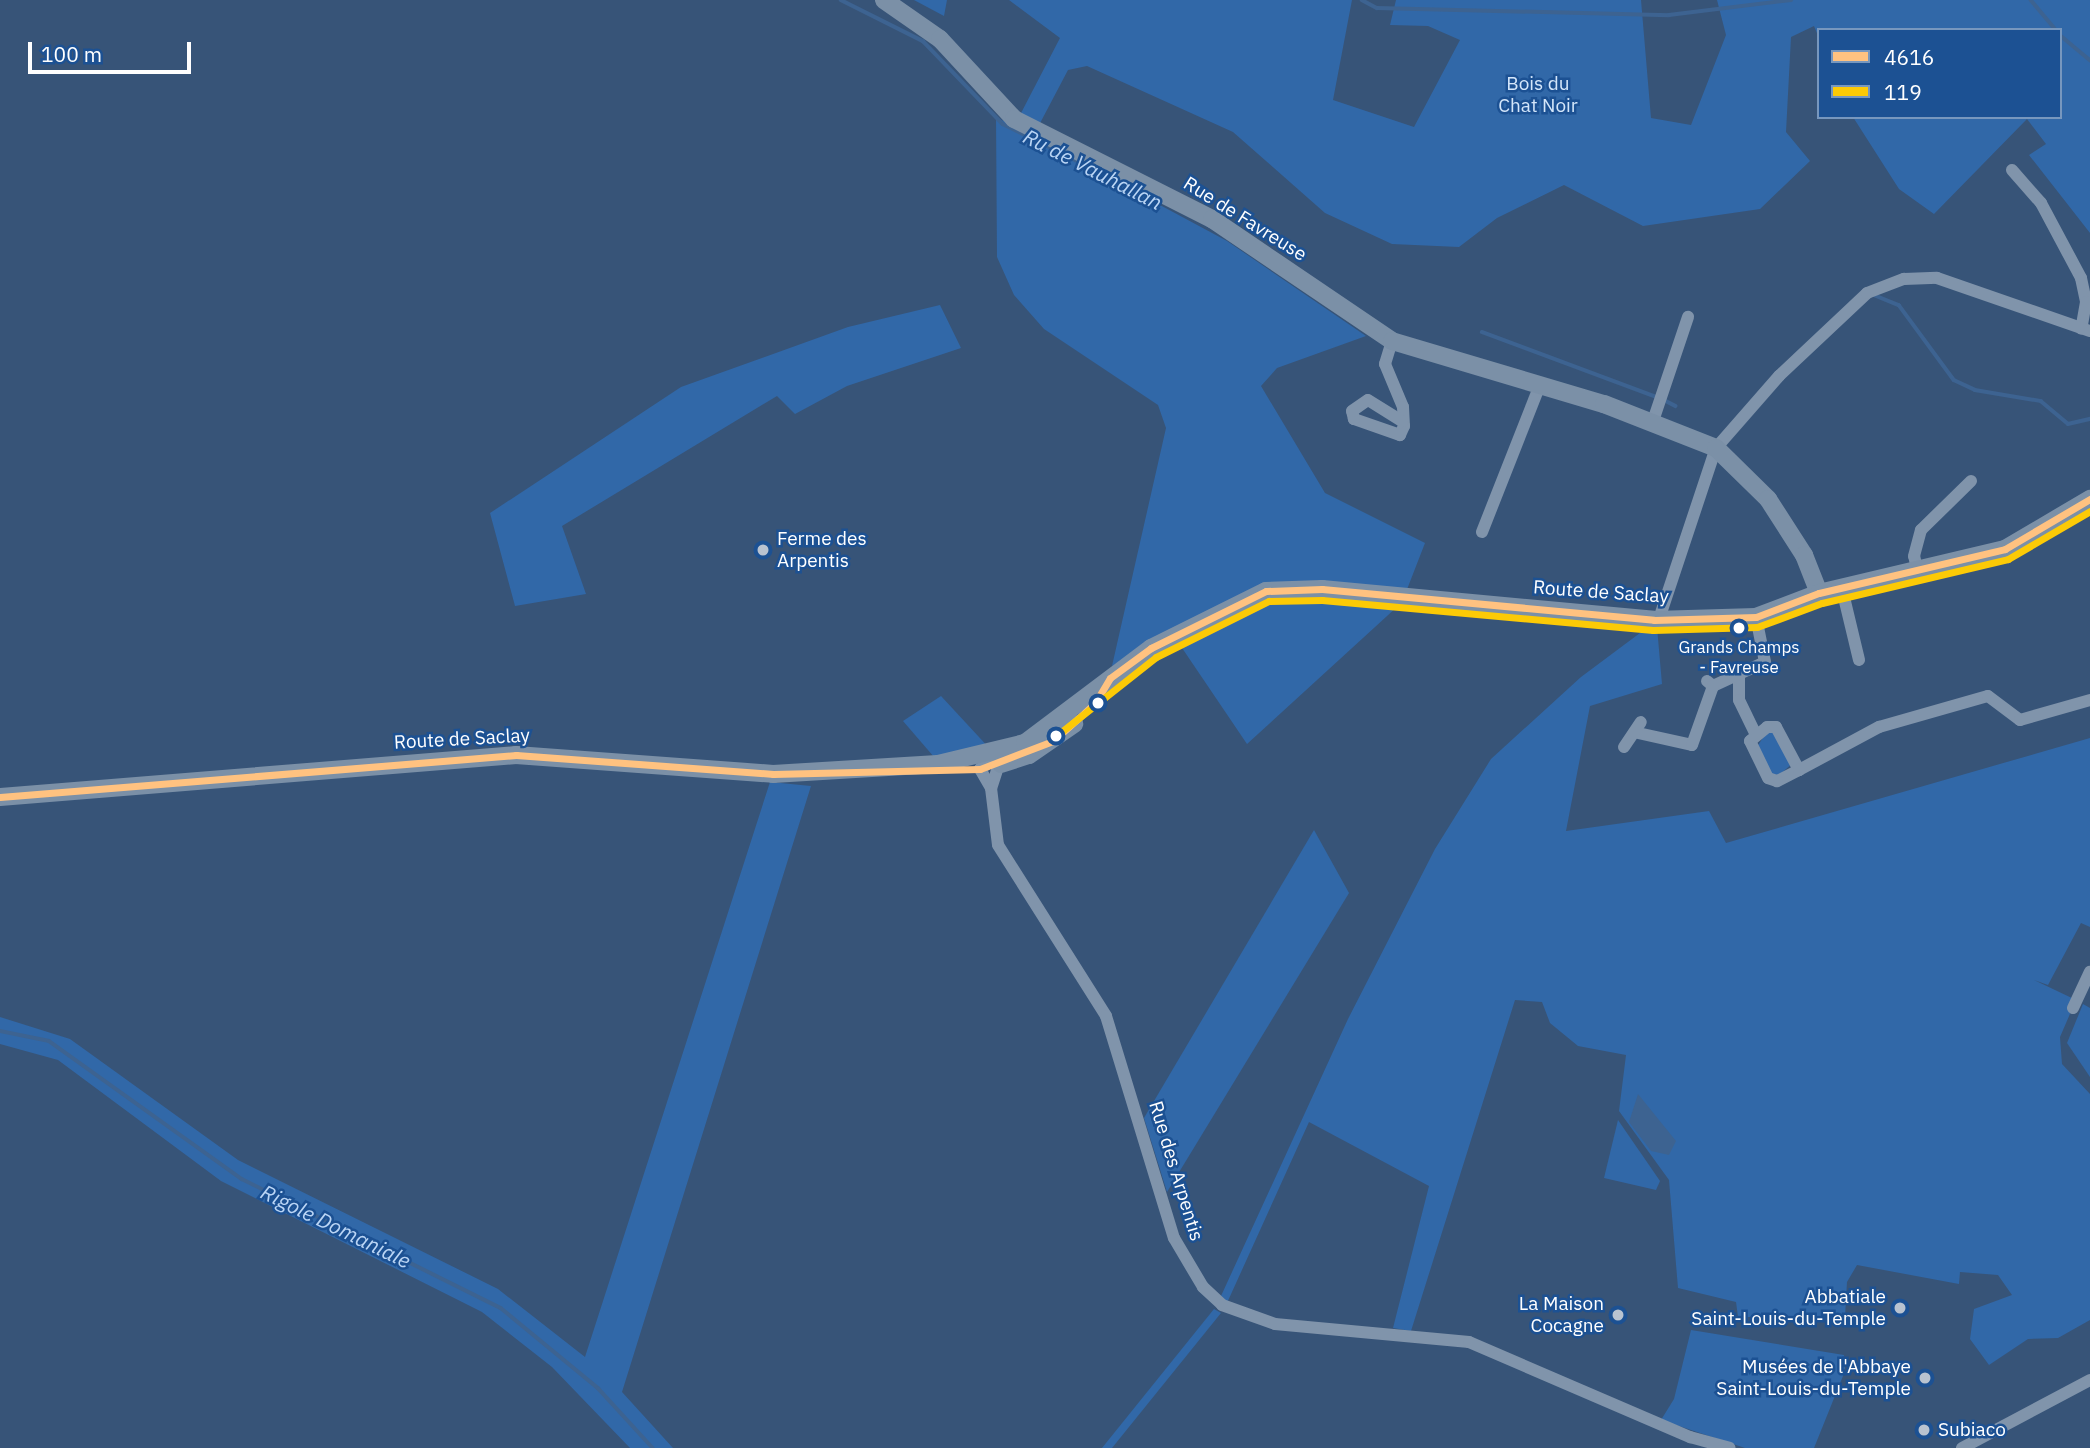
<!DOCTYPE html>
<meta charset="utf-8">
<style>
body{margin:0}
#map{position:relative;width:2090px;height:1448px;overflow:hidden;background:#375478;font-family:"IBM Plex Sans",sans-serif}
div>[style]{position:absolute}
.green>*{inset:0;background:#3168a8}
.water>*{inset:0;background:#3d6391}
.stream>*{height:3.5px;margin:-1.75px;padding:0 1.75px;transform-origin:1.75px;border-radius:1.75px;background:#3d6391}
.street>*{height:12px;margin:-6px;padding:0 6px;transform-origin:6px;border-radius:6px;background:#8094ab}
.secondary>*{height:18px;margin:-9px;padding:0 9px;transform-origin:9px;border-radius:9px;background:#7b90a7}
.bus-1>*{height:7px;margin:-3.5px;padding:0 3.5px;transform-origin:3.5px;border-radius:3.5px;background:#ffc280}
.bus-2>*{height:7px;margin:-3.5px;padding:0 3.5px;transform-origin:3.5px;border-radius:3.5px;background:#fcca06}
.dots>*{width:19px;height:19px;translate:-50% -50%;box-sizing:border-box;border:4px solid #1c5193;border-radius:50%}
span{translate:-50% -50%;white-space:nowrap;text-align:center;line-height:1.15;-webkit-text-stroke:5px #1c5193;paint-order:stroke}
.bus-label{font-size:17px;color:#fff}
.park-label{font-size:19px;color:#d4e6fa}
.street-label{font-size:19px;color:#fff}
.poi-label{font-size:19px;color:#fff}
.left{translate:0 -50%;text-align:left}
.right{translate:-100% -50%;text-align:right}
.water-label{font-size:21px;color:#bad5f5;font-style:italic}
.legend{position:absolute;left:1817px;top:28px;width:245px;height:91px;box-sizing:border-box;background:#1c5193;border:2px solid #7797be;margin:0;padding:9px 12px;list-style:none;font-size:21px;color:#fff}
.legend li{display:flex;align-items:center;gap:14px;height:35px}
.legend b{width:35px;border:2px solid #7797be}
.scale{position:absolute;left:28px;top:42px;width:163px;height:32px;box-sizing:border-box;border:4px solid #fff;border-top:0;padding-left:9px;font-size:21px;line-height:24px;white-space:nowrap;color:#fff;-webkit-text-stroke:5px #1c5193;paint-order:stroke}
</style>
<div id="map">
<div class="green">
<i style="clip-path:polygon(914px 0,947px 0,944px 16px)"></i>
<i style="clip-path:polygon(1009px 0,1352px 0,1333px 100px,1414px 127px,1460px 40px,1428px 26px,1390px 25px,1396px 0,1641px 0,1651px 118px,1691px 125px,1726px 35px,1717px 0,2090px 0,2090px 233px,2029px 155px,2046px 144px,2027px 119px,1934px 214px,1899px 189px,1853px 117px,2060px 117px,2060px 30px,1819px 30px,1819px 38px,1814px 26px,1791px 37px,1786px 132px,1810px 161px,1760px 209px,1643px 226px,1564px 185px,1497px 218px,1459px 247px,1392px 244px,1325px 213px,1233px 132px,1087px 66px,1068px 70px,1038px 127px,1020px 115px,1060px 38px)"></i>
<i style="clip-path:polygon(996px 117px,1227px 241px,1366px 336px,1277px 368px,1261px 386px,1325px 493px,1425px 543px,1406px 592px,1286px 589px,1163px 636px,1112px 666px,1166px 428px,1158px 405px,1044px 329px,1014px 295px,997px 257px)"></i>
<i style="clip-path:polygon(940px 305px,961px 348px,847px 386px,795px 414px,777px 396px,562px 526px,586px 594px,515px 606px,490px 513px,681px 387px,848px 327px)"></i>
<i style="clip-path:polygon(1301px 596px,1349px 606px,1398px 606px,1247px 744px,1178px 642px,1265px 599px)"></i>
<i style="clip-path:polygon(1657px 627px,1662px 684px,1590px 706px,1566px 831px,1709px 811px,1726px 843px,2090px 738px,2090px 927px,2081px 923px,2048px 985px,2034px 980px,2076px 1000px,2060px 1037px,2062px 1064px,2090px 1094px,2090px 1320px,2058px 1338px,2028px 1339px,1989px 1365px,1970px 1339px,1974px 1309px,2012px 1295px,1998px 1275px,1960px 1272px,1959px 1284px,1857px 1265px,1847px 1282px,1845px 1317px,1738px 1317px,1736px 1302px,1678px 1288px,1669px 1180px,1619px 1111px,1626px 1055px,1578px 1046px,1550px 1023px,1542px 1002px,1515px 1000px,1411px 1331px,1393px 1328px,1429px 1186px,1309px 1122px,1227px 1303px,1221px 1296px,1348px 1019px,1435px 849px,1491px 759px,1581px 677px,1644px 630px)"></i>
<i style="clip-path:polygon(941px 696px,991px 750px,934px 757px,903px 721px)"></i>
<i style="clip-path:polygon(1767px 732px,1775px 733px,1792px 764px,1779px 775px,1770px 774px,1756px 748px)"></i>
<i style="clip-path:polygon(770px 782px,811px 786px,622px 1392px,673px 1448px,630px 1448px,552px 1367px,482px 1312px,221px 1181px,58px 1060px,0 1044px,0 1017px,70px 1039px,238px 1160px,498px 1289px,585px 1357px)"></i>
<i style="clip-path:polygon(1314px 830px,1349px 893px,1167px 1192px,1144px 1118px)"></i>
<i style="clip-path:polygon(2083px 1004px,2090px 1008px,2090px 1077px,2067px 1043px)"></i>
<i style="clip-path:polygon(1618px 1120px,1660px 1181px,1656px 1190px,1604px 1178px)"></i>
<i style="clip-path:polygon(1214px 1309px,1221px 1313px,1112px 1448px,1102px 1448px)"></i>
<i style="clip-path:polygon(1691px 1330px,1844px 1355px,1845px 1371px,1814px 1448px,1745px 1448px,1661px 1420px,1674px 1399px)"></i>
</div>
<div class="water">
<i style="clip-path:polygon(1638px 1094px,1676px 1141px,1669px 1155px,1651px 1151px,1629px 1122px)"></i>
</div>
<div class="stream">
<i style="left:841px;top:0;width:92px;rotate:26.6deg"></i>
<i style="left:923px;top:41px;width:115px;rotate:46.1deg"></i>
<i style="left:1003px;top:124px;width:137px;rotate:26.4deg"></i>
<i style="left:1362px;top:0;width:17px;rotate:28deg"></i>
<i style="left:1377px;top:8px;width:292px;rotate:1.4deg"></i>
<i style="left:1669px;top:15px;width:123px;rotate:-7deg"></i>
<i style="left:2031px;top:0;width:39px;rotate:50deg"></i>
<i style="left:2060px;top:35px;width:39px;rotate:40deg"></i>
<i style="left:1874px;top:295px;width:27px;rotate:22deg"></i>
<i style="left:1899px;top:305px;width:93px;rotate:53.7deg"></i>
<i style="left:1954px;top:380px;width:23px;rotate:25deg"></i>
<i style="left:1975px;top:390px;width:67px;rotate:9.5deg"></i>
<i style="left:2041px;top:401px;width:35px;rotate:40deg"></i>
<i style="left:2068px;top:424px;width:23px;rotate:-13deg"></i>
<i style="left:1482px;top:332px;width:187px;rotate:20.4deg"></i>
<i style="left:1664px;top:400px;width:13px;rotate:27deg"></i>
<i style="left:0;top:1031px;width:50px;rotate:11.5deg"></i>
<i style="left:49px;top:1041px;width:237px;rotate:35.6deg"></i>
<i style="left:242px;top:1179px;width:289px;rotate:26.5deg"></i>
<i style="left:501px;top:1308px;width:126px;rotate:39.5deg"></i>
<i style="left:598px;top:1388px;width:81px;rotate:47.5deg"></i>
</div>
<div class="street">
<i style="left:2012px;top:170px;width:44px;rotate:48.7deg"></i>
<i style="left:2041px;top:203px;width:85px;rotate:61.9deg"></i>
<i style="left:2081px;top:278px;width:25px;rotate:78deg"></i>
<i style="left:2086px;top:302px;width:27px;rotate:100deg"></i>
<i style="left:1392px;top:341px;width:24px;rotate:107deg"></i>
<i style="left:1385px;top:364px;width:47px;rotate:67.3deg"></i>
<i style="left:1403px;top:407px;width:19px;rotate:87deg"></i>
<i style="left:1404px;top:426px;width:10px;rotate:114deg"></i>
<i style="left:1400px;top:435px;width:49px;rotate:-160.8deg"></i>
<i style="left:1354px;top:419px;width:8px;rotate:-104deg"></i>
<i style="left:1352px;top:411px;width:19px;rotate:-35deg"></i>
<i style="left:1368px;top:400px;width:40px;rotate:32deg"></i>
<i style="left:1653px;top:421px;width:110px;rotate:-71.4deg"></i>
<i style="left:1482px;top:532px;width:158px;rotate:-68.5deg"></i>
<i style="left:1918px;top:573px;width:17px;rotate:-103deg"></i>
<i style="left:1914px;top:556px;width:27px;rotate:-75deg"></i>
<i style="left:1921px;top:530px;width:70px;rotate:-44.4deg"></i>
<i style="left:1842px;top:589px;width:73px;rotate:76.5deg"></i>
<i style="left:1659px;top:619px;width:180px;rotate:-71.6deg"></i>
<i style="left:1716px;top:448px;width:96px;rotate:-48.8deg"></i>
<i style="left:1779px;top:376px;width:121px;rotate:-43.3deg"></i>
<i style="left:1867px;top:293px;width:40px;rotate:-21deg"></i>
<i style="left:1904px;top:279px;width:33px;rotate:-2deg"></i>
<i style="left:1937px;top:278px;width:162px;rotate:19.1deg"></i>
<i style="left:1739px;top:675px;width:25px;rotate:90deg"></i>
<i style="left:1739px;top:700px;width:37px;rotate:64deg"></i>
<i style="left:1707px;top:681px;width:8px;rotate:40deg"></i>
<i style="left:1713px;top:686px;width:57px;rotate:-24.8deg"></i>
<i style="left:1765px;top:662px;width:46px;rotate:-101.3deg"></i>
<i style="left:1767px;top:727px;width:9px"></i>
<i style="left:1776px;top:727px;width:49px;rotate:61.9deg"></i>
<i style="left:1799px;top:770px;width:25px;rotate:153deg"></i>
<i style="left:1777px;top:781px;width:9px;rotate:-162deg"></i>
<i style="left:1768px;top:778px;width:41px;rotate:-115.9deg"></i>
<i style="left:1750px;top:741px;width:22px;rotate:-39deg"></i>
<i style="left:1638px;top:733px;width:55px;rotate:12.5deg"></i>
<i style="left:1692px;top:745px;width:63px;rotate:-70.4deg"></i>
<i style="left:1624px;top:747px;width:30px;rotate:-56deg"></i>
<i style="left:999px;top:764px;width:25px;rotate:108deg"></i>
<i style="left:991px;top:788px;width:57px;rotate:83deg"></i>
<i style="left:998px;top:845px;width:202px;rotate:57.7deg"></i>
<i style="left:1106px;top:1016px;width:232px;rotate:73deg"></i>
<i style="left:1174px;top:1238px;width:57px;rotate:59.4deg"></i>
<i style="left:1203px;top:1287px;width:26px;rotate:43deg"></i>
<i style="left:1222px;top:1305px;width:56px;rotate:19.7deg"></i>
<i style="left:1275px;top:1324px;width:195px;rotate:5.3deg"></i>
<i style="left:1469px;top:1342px;width:241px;rotate:23.3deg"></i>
<i style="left:1690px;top:1437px;width:41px;rotate:15.4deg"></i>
<i style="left:1799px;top:770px;width:91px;rotate:-28.3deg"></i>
<i style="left:1879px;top:727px;width:113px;rotate:-15.9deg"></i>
<i style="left:1988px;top:696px;width:40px;rotate:37deg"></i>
<i style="left:2020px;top:720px;width:73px;rotate:-15.9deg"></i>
<i style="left:991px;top:788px;width:22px;rotate:-120deg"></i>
<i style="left:980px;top:769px;width:21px;rotate:-35deg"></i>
<i style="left:2073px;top:1008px;width:40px;rotate:-65deg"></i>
<i style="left:1962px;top:1448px;width:145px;rotate:-28deg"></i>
</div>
<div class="secondary">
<i style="left:884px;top:0;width:68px;rotate:34.9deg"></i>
<i style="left:940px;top:39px;width:109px;rotate:47.2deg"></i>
<i style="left:1014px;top:119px;width:222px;rotate:26.8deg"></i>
<i style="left:1212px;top:219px;width:217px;rotate:34.1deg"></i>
<i style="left:1392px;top:341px;width:221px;rotate:16.6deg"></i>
<i style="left:1604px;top:404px;width:120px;rotate:21.4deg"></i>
<i style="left:1716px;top:448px;width:73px;rotate:44.4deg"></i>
<i style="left:1768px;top:499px;width:67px;rotate:57.3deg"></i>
<i style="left:1804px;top:555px;width:41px;rotate:68.5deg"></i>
<i style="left:1001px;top:764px;width:29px;rotate:-18deg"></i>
<i style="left:1029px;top:755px;width:55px;rotate:-34.6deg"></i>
<i style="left:0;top:797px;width:518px;rotate:-4.65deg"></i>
<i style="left:516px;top:755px;width:258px;rotate:4.2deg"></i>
<i style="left:773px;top:774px;width:165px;rotate:-3.5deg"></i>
<i style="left:938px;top:764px;width:89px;rotate:-13.6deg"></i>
<i style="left:1025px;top:743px;width:158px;rotate:-37deg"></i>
<i style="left:1151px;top:648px;width:128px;rotate:-26.4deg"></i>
<i style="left:1266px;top:591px;width:56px;rotate:-2deg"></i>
<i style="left:1322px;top:589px;width:333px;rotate:5.3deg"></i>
<i style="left:1654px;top:620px;width:102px;rotate:-1.7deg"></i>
<i style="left:1756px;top:617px;width:67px;rotate:-20.9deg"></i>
<i style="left:1819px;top:593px;width:191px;rotate:-13.3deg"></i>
<i style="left:2005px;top:549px;width:99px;rotate:-30.5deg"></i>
</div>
<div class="bus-1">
<i style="left:0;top:797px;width:518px;rotate:-4.65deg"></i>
<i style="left:516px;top:755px;width:258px;rotate:4.2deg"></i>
<i style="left:773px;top:774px;width:207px;rotate:-1.4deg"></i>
<i style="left:980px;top:769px;width:78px;rotate:-21deg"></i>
<i style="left:1053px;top:741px;width:57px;rotate:-42.1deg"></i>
<i style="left:1095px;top:703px;width:29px;rotate:-59deg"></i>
<i style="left:1110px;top:678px;width:51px;rotate:-36.2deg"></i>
<i style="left:1151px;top:648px;width:128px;rotate:-26.4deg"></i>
<i style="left:1266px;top:591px;width:56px;rotate:-2deg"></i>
<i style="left:1322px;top:589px;width:333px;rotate:5.3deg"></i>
<i style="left:1654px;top:620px;width:102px;rotate:-1.7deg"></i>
<i style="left:1756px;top:617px;width:67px;rotate:-20.9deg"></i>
<i style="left:1819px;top:593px;width:191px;rotate:-13.3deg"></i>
<i style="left:2005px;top:549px;width:99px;rotate:-30.5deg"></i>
</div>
<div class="bus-2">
<i style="left:1056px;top:736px;width:127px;rotate:-38.3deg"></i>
<i style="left:1156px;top:657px;width:126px;rotate:-26.4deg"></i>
<i style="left:1269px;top:601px;width:53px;rotate:-1.1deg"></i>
<i style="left:1322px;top:600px;width:332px;rotate:5.2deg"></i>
<i style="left:1653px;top:630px;width:104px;rotate:-1.7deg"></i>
<i style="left:1757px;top:627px;width:69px;rotate:-20.3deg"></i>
<i style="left:1822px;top:603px;width:191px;rotate:-13.3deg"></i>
<i style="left:2008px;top:559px;width:95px;rotate:-30.3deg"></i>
</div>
<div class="dots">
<i style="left:763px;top:550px;background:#b9c3d0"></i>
<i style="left:1739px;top:628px;background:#fff"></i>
<i style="left:1098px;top:703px;background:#fff"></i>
<i style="left:1056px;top:736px;background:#fff"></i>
<i style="left:1900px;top:1308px;background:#b9c3d0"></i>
<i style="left:1618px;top:1315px;background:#b9c3d0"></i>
<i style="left:1925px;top:1378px;background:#b9c3d0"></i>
<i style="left:1924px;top:1430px;background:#b9c3d0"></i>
</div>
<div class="bus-label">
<span style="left:1739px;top:658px">Grands Champs<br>- Favreuse</span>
</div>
<div class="park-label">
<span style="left:1538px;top:95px">Bois du<br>Chat Noir</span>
</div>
<div class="street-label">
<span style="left:1245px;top:219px;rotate:32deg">Rue de Favreuse</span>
<span style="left:1601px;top:592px;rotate:4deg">Route de Saclay</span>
<span style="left:462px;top:739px;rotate:-3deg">Route de Saclay</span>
<span style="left:1176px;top:1171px;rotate:73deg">Rue des Arpentis</span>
</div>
<div class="poi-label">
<span class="left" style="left:777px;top:550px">Ferme des<br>Arpentis</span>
<span class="right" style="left:1886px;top:1308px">Abbatiale<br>Saint-Louis-du-Temple</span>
<span class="right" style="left:1604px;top:1315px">La Maison<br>Cocagne</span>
<span class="right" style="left:1911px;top:1378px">Musées de l'Abbaye<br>Saint-Louis-du-Temple</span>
<span class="left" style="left:1938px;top:1430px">Subiaco</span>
</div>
<div class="water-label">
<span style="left:1093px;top:169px;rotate:27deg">Ru de Vauhallan</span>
<span style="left:336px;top:1226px;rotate:26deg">Rigole Domaniale</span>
</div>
<ul class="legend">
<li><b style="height:9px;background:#ffc280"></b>4616</li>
<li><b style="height:9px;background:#fcca06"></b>119</li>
</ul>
<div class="scale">100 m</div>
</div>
